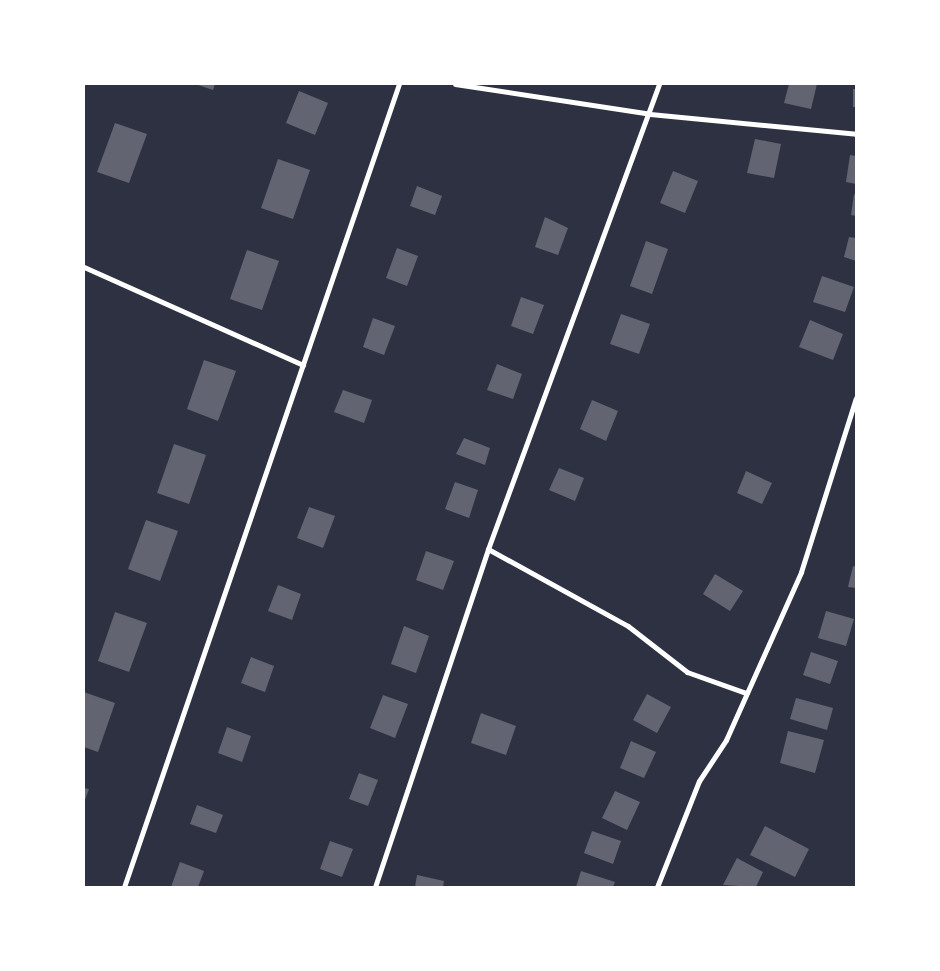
<!DOCTYPE html>
<style>
body{margin:0}
#map{position:relative;width:940px;height:971px;overflow:hidden;background:#2d3142;font-family:"DejaVu Sans",sans-serif}
div>[style]{position:absolute}
.building>*{inset:0;background:#626471}
.minor>*{height:5px;margin:-2.5px;padding:0 2.5px;transform-origin:2.5px;border-radius:2.5px;background:#fff}
span{translate:-50% -50%;white-space:nowrap;text-align:center;line-height:1.15;-webkit-text-stroke:4px #fff;paint-order:stroke}
.frame{position:absolute;inset:0;border:85px solid #fff;pointer-events:none}
</style>
<div id="map">
<div class="building">
<i style="clip-path:polygon(195px 84px,215px 84px,213px 90px)"></i>
<i style="clip-path:polygon(789px 84px,817px 84px,811px 109px,784px 103px)"></i>
<i style="clip-path:polygon(853px 89px,856px 89px,856px 107px,853px 107px)"></i>
<i style="clip-path:polygon(299px 91px,328px 103px,315px 135px,286px 123px)"></i>
<i style="clip-path:polygon(115px 123px,147px 134px,129px 183px,97px 172px)"></i>
<i style="clip-path:polygon(755px 139px,781px 144px,774px 178px,747px 173px)"></i>
<i style="clip-path:polygon(850px 155px,856px 156px,856px 184px,846px 182px)"></i>
<i style="clip-path:polygon(278px 159px,310px 170px,293px 219px,261px 208px)"></i>
<i style="clip-path:polygon(673px 171px,698px 181px,685px 213px,660px 203px)"></i>
<i style="clip-path:polygon(417px 186px,442px 196px,435px 215px,410px 206px)"></i>
<i style="clip-path:polygon(854px 194px,856px 195px,856px 216px,851px 215px)"></i>
<i style="clip-path:polygon(545px 217px,568px 228px,558px 255px,535px 247px)"></i>
<i style="clip-path:polygon(849px 237px,856px 238px,856px 261px,844px 257px)"></i>
<i style="clip-path:polygon(646px 241px,668px 249px,652px 294px,630px 286px)"></i>
<i style="clip-path:polygon(397px 248px,418px 256px,407px 286px,386px 278px)"></i>
<i style="clip-path:polygon(247px 250px,279px 261px,262px 310px,230px 299px)"></i>
<i style="clip-path:polygon(822px 276px,854px 287px,845px 312px,813px 302px)"></i>
<i style="clip-path:polygon(521px 297px,544px 305px,533px 334px,511px 326px)"></i>
<i style="clip-path:polygon(621px 314px,650px 324px,639px 354px,610px 344px)"></i>
<i style="clip-path:polygon(373px 318px,395px 326px,384px 355px,363px 347px)"></i>
<i style="clip-path:polygon(810px 320px,843px 334px,833px 360px,799px 347px)"></i>
<i style="clip-path:polygon(204px 360px,236px 371px,218px 421px,187px 409px)"></i>
<i style="clip-path:polygon(497px 364px,522px 374px,513px 399px,487px 390px)"></i>
<i style="clip-path:polygon(343px 390px,372px 400px,364px 423px,334px 412px)"></i>
<i style="clip-path:polygon(592px 400px,618px 411px,606px 441px,580px 429px)"></i>
<i style="clip-path:polygon(464px 438px,490px 448px,485px 465px,456px 454px)"></i>
<i style="clip-path:polygon(174px 444px,206px 455px,189px 504px,157px 493px)"></i>
<i style="clip-path:polygon(559px 468px,584px 478px,575px 501px,549px 490px)"></i>
<i style="clip-path:polygon(746px 471px,772px 483px,762px 504px,737px 493px)"></i>
<i style="clip-path:polygon(455px 482px,478px 490px,469px 518px,445px 509px)"></i>
<i style="clip-path:polygon(309px 507px,335px 516px,323px 548px,297px 538px)"></i>
<i style="clip-path:polygon(146px 520px,178px 531px,160px 581px,128px 569px)"></i>
<i style="clip-path:polygon(426px 551px,454px 561px,443px 590px,416px 580px)"></i>
<i style="clip-path:polygon(853px 566px,856px 567px,856px 588px,848px 587px)"></i>
<i style="clip-path:polygon(715px 574px,743px 591px,730px 611px,703px 594px)"></i>
<i style="clip-path:polygon(278px 585px,301px 594px,292px 620px,268px 611px)"></i>
<i style="clip-path:polygon(826px 611px,854px 619px,846px 646px,818px 638px)"></i>
<i style="clip-path:polygon(115px 612px,147px 623px,129px 672px,98px 661px)"></i>
<i style="clip-path:polygon(404px 626px,429px 636px,416px 673px,391px 664px)"></i>
<i style="clip-path:polygon(811px 652px,838px 661px,830px 684px,803px 675px)"></i>
<i style="clip-path:polygon(251px 657px,274px 666px,265px 692px,241px 683px)"></i>
<i style="clip-path:polygon(84px 692px,115px 703px,98px 752px,84px 747px)"></i>
<i style="clip-path:polygon(647px 694px,671px 707px,657px 733px,633px 720px)"></i>
<i style="clip-path:polygon(383px 695px,408px 704px,395px 738px,370px 728px)"></i>
<i style="clip-path:polygon(796px 698px,833px 708px,827px 730px,790px 719px)"></i>
<i style="clip-path:polygon(481px 713px,516px 726px,506px 755px,471px 743px)"></i>
<i style="clip-path:polygon(227px 727px,251px 736px,242px 762px,218px 753px)"></i>
<i style="clip-path:polygon(788px 731px,824px 740px,815px 773px,780px 763px)"></i>
<i style="clip-path:polygon(631px 741px,656px 752px,644px 778px,620px 768px)"></i>
<i style="clip-path:polygon(359px 773px,378px 780px,368px 806px,349px 799px)"></i>
<i style="clip-path:polygon(84px 788px,89px 789px,84px 803px)"></i>
<i style="clip-path:polygon(615px 791px,640px 802px,627px 830px,602px 818px)"></i>
<i style="clip-path:polygon(197px 805px,223px 815px,216px 833px,190px 824px)"></i>
<i style="clip-path:polygon(765px 826px,809px 849px,795px 877px,750px 855px)"></i>
<i style="clip-path:polygon(592px 831px,621px 841px,613px 864px,584px 853px)"></i>
<i style="clip-path:polygon(330px 841px,353px 849px,342px 877px,320px 869px)"></i>
<i style="clip-path:polygon(737px 858px,763px 872px,756px 887px,723px 885px)"></i>
<i style="clip-path:polygon(180px 862px,204px 871px,198px 887px,171px 887px)"></i>
<i style="clip-path:polygon(581px 871px,615px 882px,613px 887px,576px 887px)"></i>
<i style="clip-path:polygon(417px 875px,444px 881px,443px 887px,415px 887px)"></i>
</div>
<div class="minor">
<i style="left:455px;top:84px;width:197px;rotate:8.7deg"></i>
<i style="left:650px;top:114px;width:207px;rotate:5.5deg"></i>
<i style="left:84px;top:267px;width:240px;rotate:24.1deg"></i>
<i style="left:488px;top:549px;width:160px;rotate:28.8deg"></i>
<i style="left:628px;top:626px;width:75px;rotate:37.9deg"></i>
<i style="left:687px;top:672px;width:63px;rotate:19.6deg"></i>
<i style="left:124px;top:887px;width:849px;rotate:-71.1deg"></i>
<i style="left:375px;top:887px;width:356px;rotate:-71.5deg"></i>
<i style="left:488px;top:549px;width:495px;rotate:-69.8deg"></i>
<i style="left:657px;top:887px;width:114px;rotate:-68.4deg"></i>
<i style="left:699px;top:781px;width:49px;rotate:-56.6deg"></i>
<i style="left:726px;top:740px;width:184px;rotate:-65.9deg"></i>
<i style="left:801px;top:572px;width:182px;rotate:-72.5deg"></i>
</div>
<div class="frame"></div>
</div>
